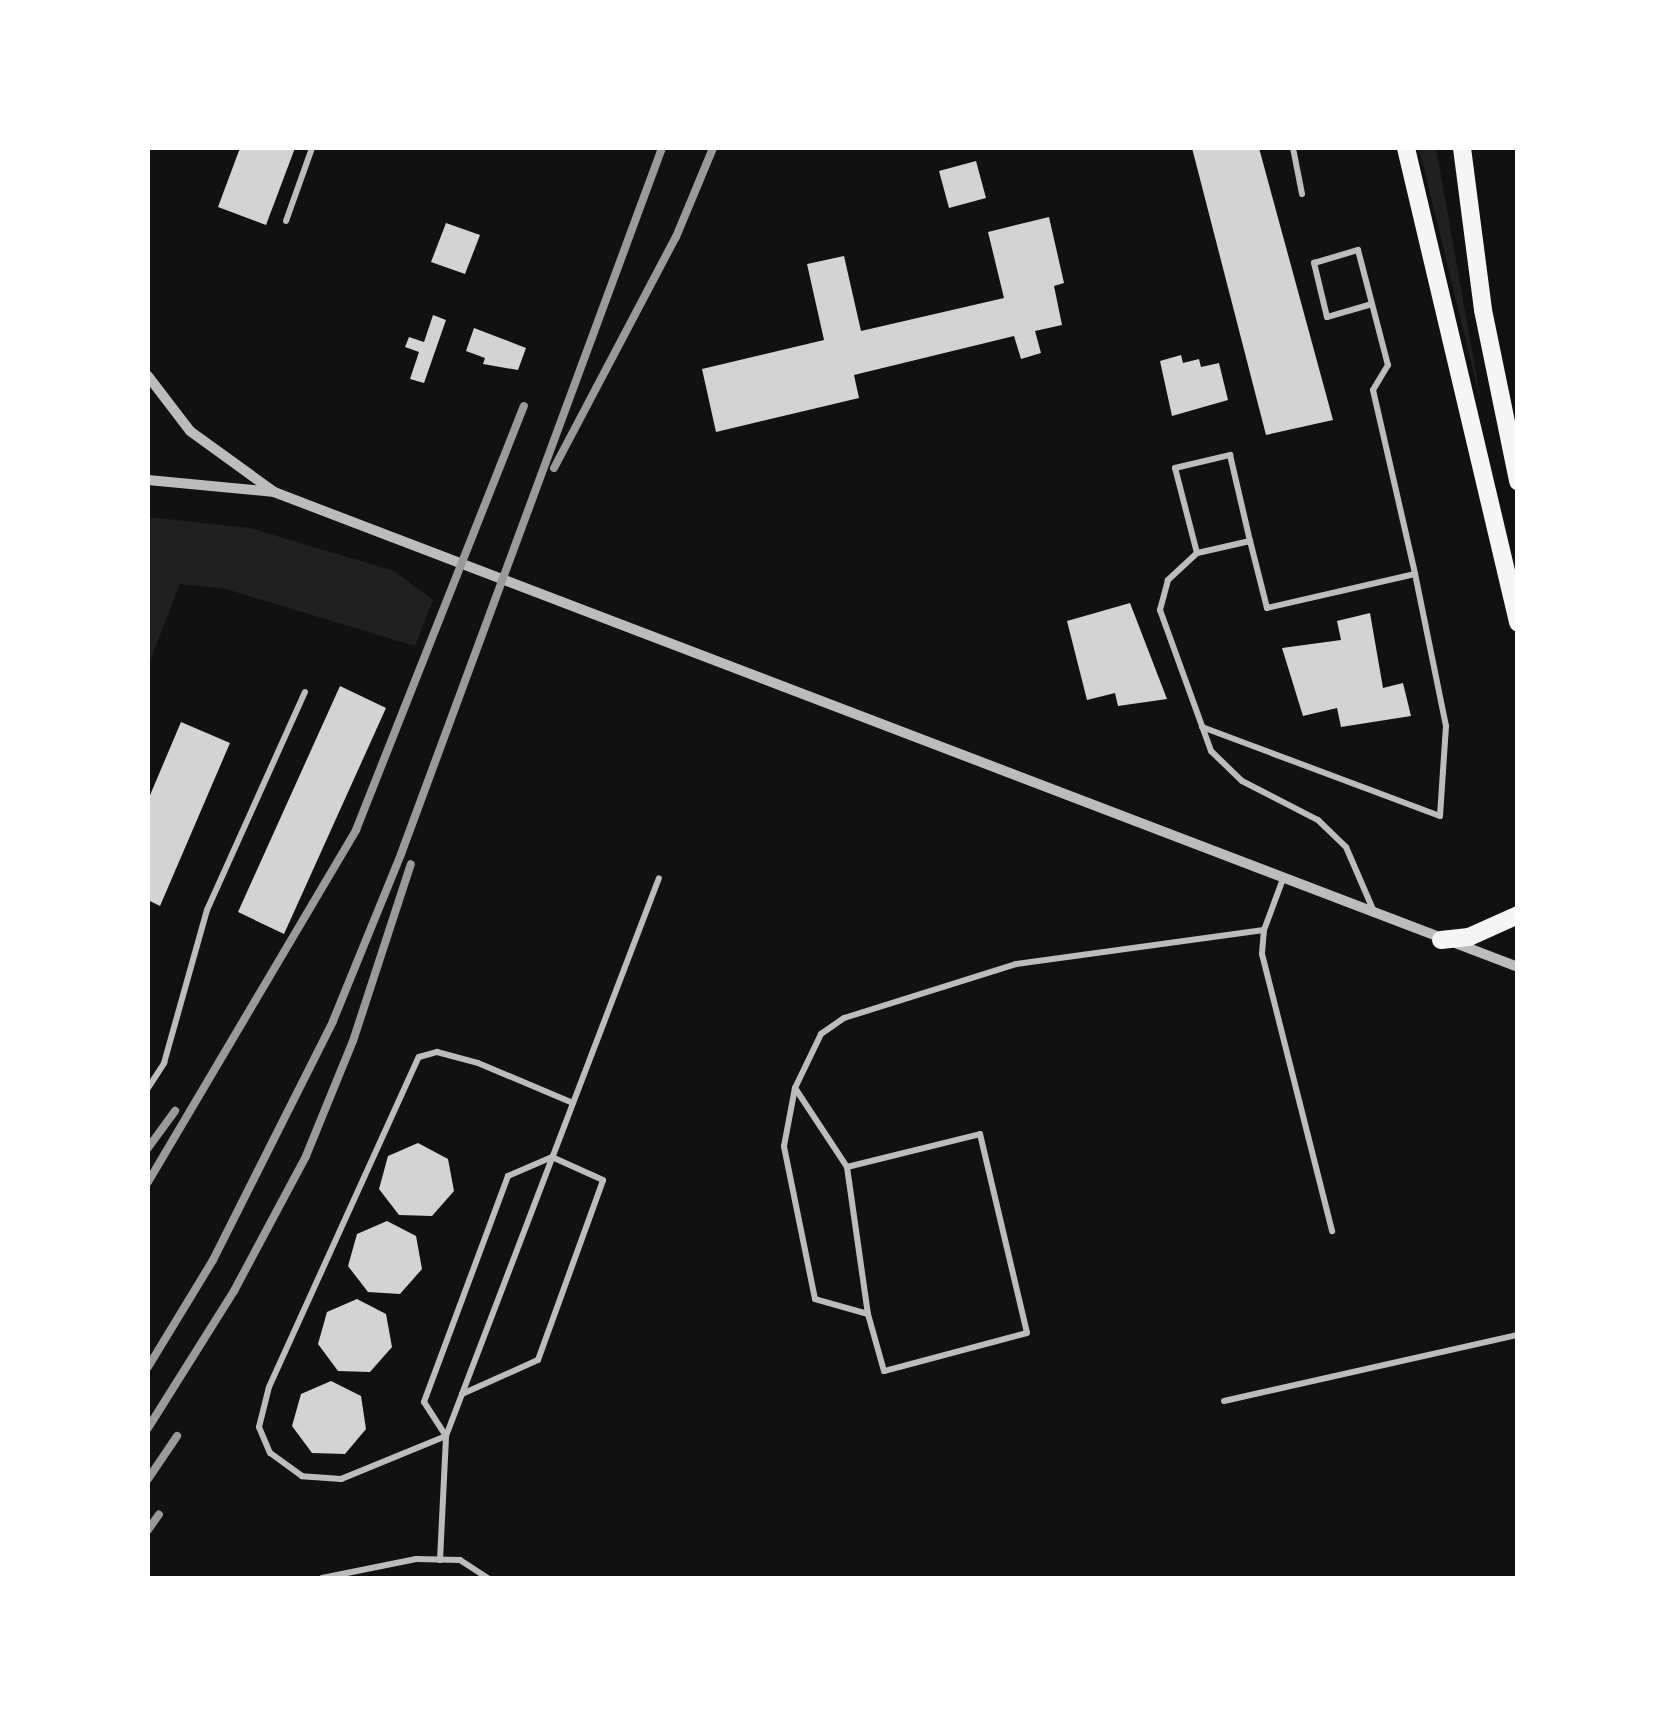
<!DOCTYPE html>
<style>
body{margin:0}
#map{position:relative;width:1665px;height:1726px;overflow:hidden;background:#111;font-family:Ubuntu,sans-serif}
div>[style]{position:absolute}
.green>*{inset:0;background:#202020}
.building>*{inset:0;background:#d3d3d3}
.service>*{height:6px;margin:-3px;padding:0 3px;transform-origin:3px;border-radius:3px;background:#bcbcbc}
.minor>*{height:10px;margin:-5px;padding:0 5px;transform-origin:5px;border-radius:5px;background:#bcbcbc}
.secondary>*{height:18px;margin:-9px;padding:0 9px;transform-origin:9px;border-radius:9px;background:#f5f5f5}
.rail>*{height:8px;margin:-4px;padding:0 4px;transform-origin:4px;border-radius:4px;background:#9a9a9a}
span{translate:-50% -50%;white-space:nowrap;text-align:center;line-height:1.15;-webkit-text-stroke:10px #fff;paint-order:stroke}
.frame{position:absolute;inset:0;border:150px solid #fff;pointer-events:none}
</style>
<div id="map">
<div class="green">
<i style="clip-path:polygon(1419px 148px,1436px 148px,1482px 407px)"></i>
<i style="clip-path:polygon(148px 517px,250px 528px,394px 571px,433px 600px,415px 646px,226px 589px,180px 584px,148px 666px)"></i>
</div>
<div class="building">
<i style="clip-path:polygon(240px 148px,295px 148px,266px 225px,218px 207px)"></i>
<i style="clip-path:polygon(1192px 148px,1259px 148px,1333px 420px,1266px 435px)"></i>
<i style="clip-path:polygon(976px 161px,986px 198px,949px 208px,939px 171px)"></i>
<i style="clip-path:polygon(1049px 217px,1064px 283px,1054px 286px,1062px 325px,1035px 331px,1041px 353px,1021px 359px,1014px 336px,854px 375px,859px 398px,716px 432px,702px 369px,824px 340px,807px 264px,844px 256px,861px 331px,1004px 298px,988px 232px)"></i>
<i style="clip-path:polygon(446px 223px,480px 235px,465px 274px,431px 262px)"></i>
<i style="clip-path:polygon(433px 315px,446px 320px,424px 383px,410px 379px,419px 352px,405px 347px,409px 337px,424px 342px)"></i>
<i style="clip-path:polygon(474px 328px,526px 348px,518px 370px,483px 364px,485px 358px,466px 351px)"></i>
<i style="clip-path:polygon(1181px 355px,1183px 363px,1199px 359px,1201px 367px,1219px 363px,1228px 400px,1172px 416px,1160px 361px)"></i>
<i style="clip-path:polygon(1130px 603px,1167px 699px,1118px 706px,1115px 693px,1087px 700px,1067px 621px)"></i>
<i style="clip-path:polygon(1370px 613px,1383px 688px,1403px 683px,1411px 716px,1341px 727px,1337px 708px,1303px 716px,1282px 648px,1341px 640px,1337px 621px)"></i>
<i style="clip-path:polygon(340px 686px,386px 708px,284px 934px,238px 912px)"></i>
<i style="clip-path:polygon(181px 722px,230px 743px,160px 906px,148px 900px,148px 800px)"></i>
<i style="clip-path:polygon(418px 1143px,448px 1159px,454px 1191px,432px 1216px,399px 1215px,379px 1189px,388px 1156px)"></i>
<i style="clip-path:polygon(387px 1221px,416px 1236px,422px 1269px,400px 1294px,368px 1292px,348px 1266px,357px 1234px)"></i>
<i style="clip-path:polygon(357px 1299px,386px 1314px,392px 1347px,370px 1372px,338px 1371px,318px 1344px,327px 1312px)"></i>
<i style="clip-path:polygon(331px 1381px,361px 1396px,366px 1429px,345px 1454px,312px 1453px,292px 1426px,301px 1394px)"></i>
</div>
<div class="service">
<i style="left:1293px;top:148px;width:47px;rotate:78.9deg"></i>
<i style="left:286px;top:221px;width:77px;rotate:-70.4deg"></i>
<i style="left:1372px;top:304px;width:47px;rotate:163.9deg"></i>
<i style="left:1327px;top:317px;width:56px;rotate:-103.5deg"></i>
<i style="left:1314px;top:263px;width:46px;rotate:-16.5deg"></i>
<i style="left:1358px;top:250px;width:119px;rotate:75.4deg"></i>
<i style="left:1388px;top:365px;width:29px;rotate:121deg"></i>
<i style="left:1373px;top:390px;width:189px;rotate:77.1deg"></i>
<i style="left:1415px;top:574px;width:152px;rotate:167.1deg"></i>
<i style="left:1267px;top:608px;width:69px;rotate:-104.2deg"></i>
<i style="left:1250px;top:541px;width:54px;rotate:167.2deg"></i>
<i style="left:1197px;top:553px;width:40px;rotate:137deg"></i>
<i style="left:1168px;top:580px;width:31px;rotate:105deg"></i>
<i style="left:1160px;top:610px;width:150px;rotate:70.1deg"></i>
<i style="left:1211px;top:751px;width:43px;rotate:44.1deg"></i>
<i style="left:1242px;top:781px;width:85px;rotate:27.2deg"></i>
<i style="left:1318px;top:820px;width:39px;rotate:44deg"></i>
<i style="left:1346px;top:847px;width:73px;rotate:66.6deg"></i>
<i style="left:1197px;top:553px;width:88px;rotate:-104.5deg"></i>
<i style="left:1175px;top:468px;width:57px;rotate:-13.3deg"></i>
<i style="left:1230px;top:455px;width:88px;rotate:76.9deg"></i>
<i style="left:1202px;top:727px;width:254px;rotate:20.5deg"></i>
<i style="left:1440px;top:816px;width:90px;rotate:-86.2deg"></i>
<i style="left:1446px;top:726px;width:155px;rotate:-101.5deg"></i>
<i style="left:1264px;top:930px;width:24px;rotate:95deg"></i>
<i style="left:1262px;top:954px;width:286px;rotate:75.8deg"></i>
<i style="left:148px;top:1088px;width:30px;rotate:-57deg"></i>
<i style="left:164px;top:1063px;width:159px;rotate:-74.3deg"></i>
<i style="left:207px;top:910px;width:239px;rotate:-65.8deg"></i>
<i style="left:795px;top:1088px;width:95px;rotate:56.6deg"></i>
<i style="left:847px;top:1167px;width:148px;rotate:81.9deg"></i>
<i style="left:847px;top:1167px;width:137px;rotate:-13.9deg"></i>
<i style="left:980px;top:1134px;width:204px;rotate:76.7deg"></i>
<i style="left:1027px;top:1333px;width:148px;rotate:165.1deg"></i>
<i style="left:884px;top:1371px;width:59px;rotate:-105.7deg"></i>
<i style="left:868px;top:1314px;width:55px;rotate:-164.2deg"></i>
<i style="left:815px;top:1299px;width:156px;rotate:-101.5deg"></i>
<i style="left:784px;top:1146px;width:59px;rotate:-79.3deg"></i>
<i style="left:795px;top:1088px;width:60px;rotate:-64.3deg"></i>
<i style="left:821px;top:1034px;width:28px;rotate:-35deg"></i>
<i style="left:844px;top:1018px;width:180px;rotate:-17.4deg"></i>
<i style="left:1016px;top:964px;width:250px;rotate:-7.8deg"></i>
<i style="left:1264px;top:930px;width:54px;rotate:-69.6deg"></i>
<i style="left:462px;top:1394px;width:83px;rotate:-24.1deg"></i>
<i style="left:538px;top:1360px;width:191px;rotate:-70.1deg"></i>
<i style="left:603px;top:1180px;width:56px;rotate:-155.7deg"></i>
<i style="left:552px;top:1157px;width:48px;rotate:156.6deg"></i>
<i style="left:508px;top:1176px;width:241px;rotate:110.4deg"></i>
<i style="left:424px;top:1402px;width:40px;rotate:57.1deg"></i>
<i style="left:446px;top:1436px;width:113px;rotate:157.7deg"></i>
<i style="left:341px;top:1479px;width:39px;rotate:-176deg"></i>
<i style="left:302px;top:1476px;width:39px;rotate:-144deg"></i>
<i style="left:270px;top:1453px;width:28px;rotate:-113deg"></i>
<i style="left:259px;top:1427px;width:41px;rotate:-76deg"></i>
<i style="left:269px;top:1387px;width:362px;rotate:-65.6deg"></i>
<i style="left:419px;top:1057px;width:19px;rotate:-16deg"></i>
<i style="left:437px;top:1052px;width:42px;rotate:15deg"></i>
<i style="left:478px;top:1063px;width:103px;rotate:22.8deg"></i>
<i style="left:1224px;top:1401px;width:301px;rotate:-12.7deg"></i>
<i style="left:440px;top:1560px;width:124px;rotate:-87.2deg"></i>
<i style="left:446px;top:1436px;width:597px;rotate:-69.11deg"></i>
<i style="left:322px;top:1578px;width:96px;rotate:-11.4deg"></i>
<i style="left:416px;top:1559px;width:44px;rotate:1.3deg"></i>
<i style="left:460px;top:1560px;width:33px;rotate:33deg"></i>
</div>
<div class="minor">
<i style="left:148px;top:376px;width:69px;rotate:52.6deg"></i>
<i style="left:190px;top:431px;width:102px;rotate:35.9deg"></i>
<i style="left:148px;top:480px;width:127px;rotate:5.4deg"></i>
<i style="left:274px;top:492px;width:1332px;rotate:20.9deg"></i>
</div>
<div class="secondary">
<i style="left:1406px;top:148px;width:488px;rotate:76.7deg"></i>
<i style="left:1462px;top:148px;width:163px;rotate:82.6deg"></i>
<i style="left:1483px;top:310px;width:175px;rotate:78.4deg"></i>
<i style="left:1441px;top:940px;width:28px;rotate:-6deg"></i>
<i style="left:1469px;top:937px;width:54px;rotate:-24.2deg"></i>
</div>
<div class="rail">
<i style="left:554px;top:468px;width:261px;rotate:-62.2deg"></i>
<i style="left:676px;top:237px;width:96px;rotate:-67.4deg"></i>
<i style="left:148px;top:1148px;width:46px;rotate:-53.9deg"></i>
<i style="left:148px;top:1182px;width:409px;rotate:-59.4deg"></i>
<i style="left:356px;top:830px;width:456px;rotate:-68.4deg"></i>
<i style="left:148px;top:1367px;width:125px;rotate:-58.7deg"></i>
<i style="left:213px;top:1260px;width:267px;rotate:-63.3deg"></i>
<i style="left:333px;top:1021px;width:180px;rotate:-67.8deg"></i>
<i style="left:401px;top:854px;width:753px;rotate:-69.71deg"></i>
<i style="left:148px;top:1428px;width:162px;rotate:-57.9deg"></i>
<i style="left:234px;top:1291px;width:153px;rotate:-61.9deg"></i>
<i style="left:306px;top:1156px;width:124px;rotate:-67.8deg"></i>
<i style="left:353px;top:1041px;width:186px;rotate:-71.9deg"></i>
<i style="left:148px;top:1479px;width:52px;rotate:-56deg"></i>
<i style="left:148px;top:1530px;width:19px;rotate:-55deg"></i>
</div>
<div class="frame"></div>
</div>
